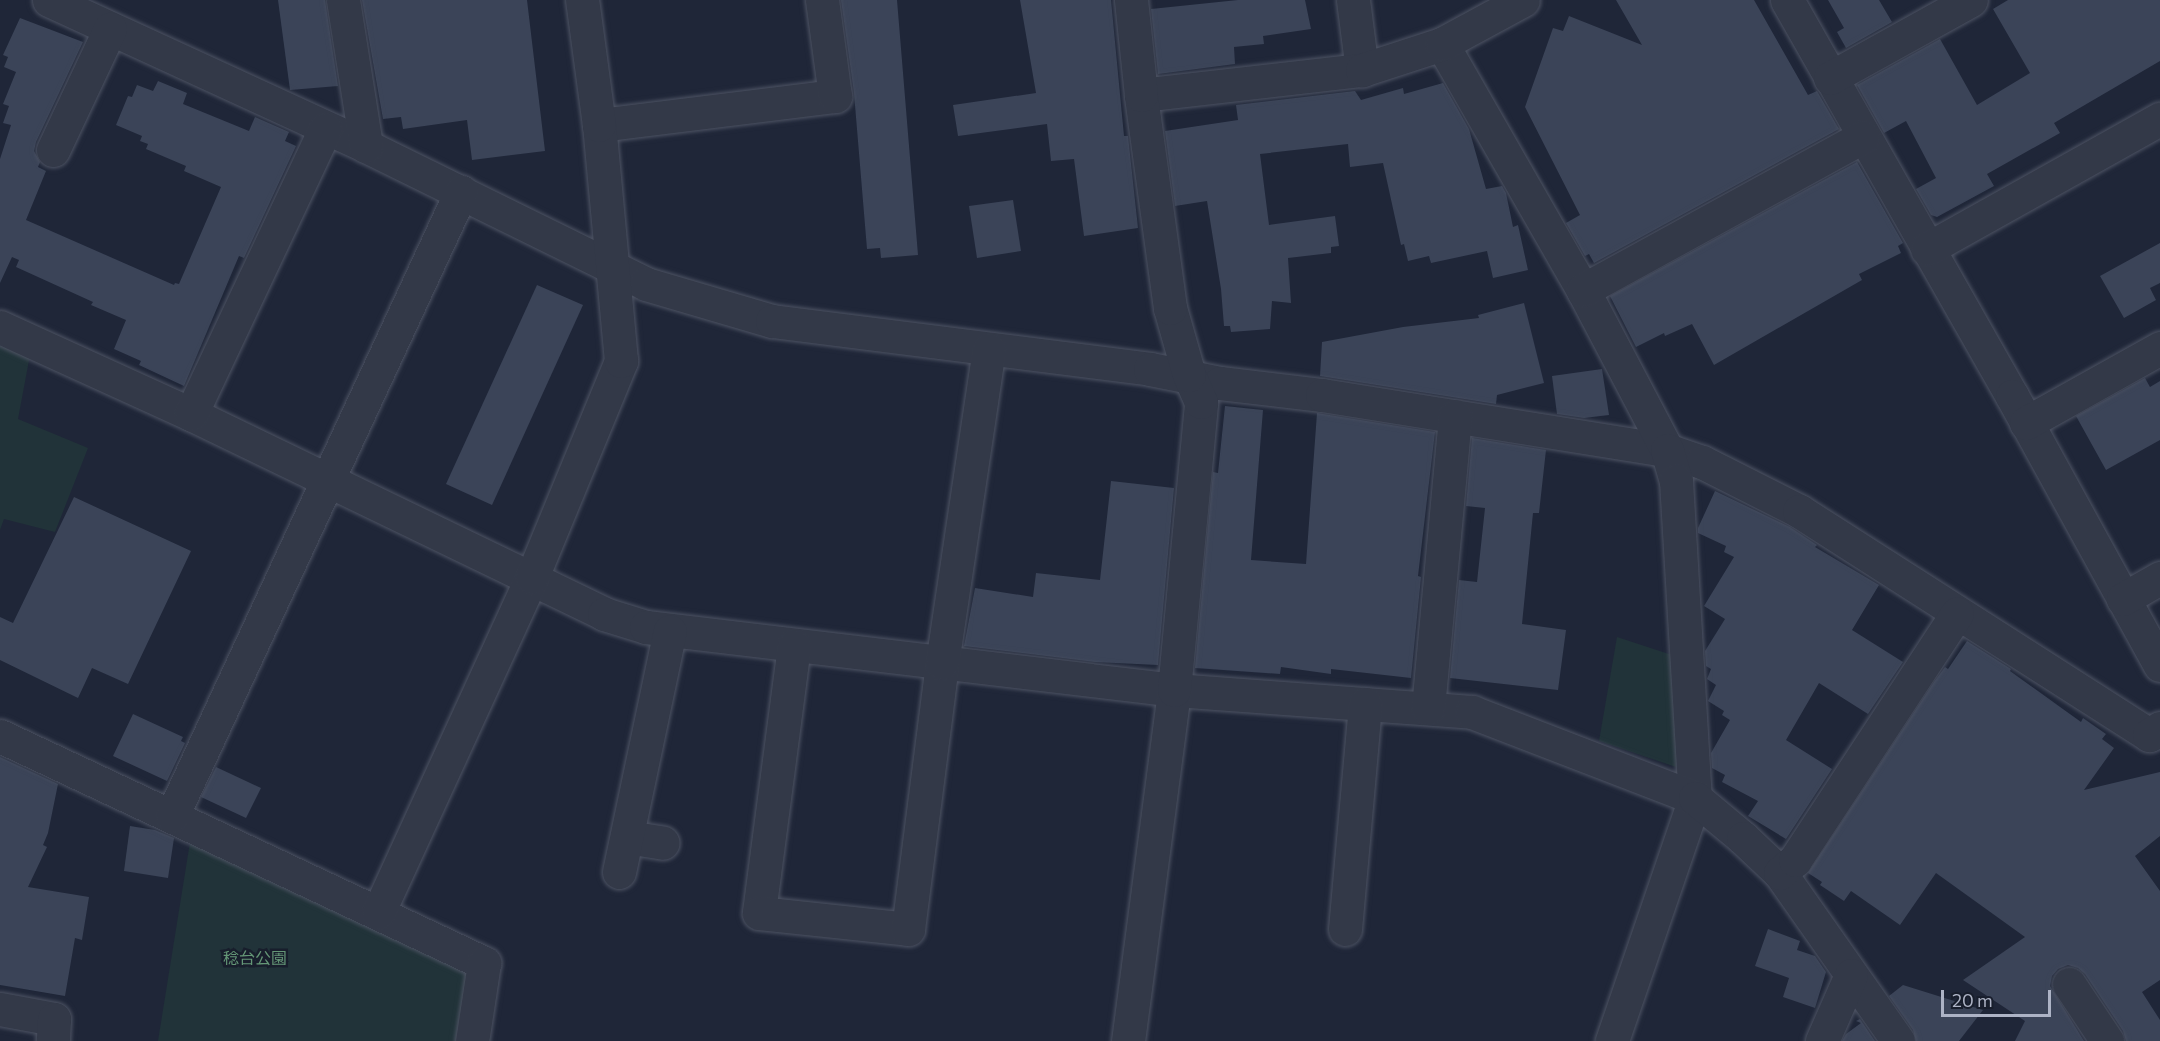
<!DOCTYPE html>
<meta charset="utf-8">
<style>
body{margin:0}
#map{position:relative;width:2160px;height:1041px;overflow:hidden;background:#1f2638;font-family:Commissioner,"Noto Sans JP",sans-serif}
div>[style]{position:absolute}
.green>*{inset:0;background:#213339}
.building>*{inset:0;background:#3b4458}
.roads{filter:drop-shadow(0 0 2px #4d5363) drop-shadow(0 0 2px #4d5363)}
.minor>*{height:33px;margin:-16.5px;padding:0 16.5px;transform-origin:16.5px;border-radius:16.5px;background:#333948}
span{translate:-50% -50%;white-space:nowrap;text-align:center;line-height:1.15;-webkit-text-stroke:5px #181e2c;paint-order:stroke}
.park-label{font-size:16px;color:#649676}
.scale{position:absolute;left:1941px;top:990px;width:110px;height:27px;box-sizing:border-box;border:3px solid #adb3c5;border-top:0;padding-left:8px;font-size:18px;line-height:21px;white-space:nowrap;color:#adb3c5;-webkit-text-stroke:4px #181e2c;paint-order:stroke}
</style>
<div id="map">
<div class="green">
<i style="clip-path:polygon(0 341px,30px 355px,18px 419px,88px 448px,55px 532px,4px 519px,0 530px)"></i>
<i style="clip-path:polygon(1617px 637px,1675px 656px,1679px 768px,1599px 741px)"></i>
<i style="clip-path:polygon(191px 836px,469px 968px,458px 1041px,158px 1041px)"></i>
</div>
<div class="building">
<i style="clip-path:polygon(278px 0,325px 0,338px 86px,290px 90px)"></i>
<i style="clip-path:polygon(362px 0,527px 0,545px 151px,472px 160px,467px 120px,403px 129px,401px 117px,383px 119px)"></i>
<i style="clip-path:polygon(841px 0,897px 0,918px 255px,881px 258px,880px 248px,867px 249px,854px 93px)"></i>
<i style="clip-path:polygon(1020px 0,1111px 0,1124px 136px,1128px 136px,1138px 228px,1084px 236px,1074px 159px,1051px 161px,1047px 124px,958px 136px,953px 105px,1036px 93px)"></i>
<i style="clip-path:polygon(1238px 0,1305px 0,1311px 29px,1263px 36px,1264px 44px,1234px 47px,1235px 64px,1158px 74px,1151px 9px)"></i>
<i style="clip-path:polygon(1616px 0,1754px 0,1808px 95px,1817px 91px,1839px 129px,1594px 263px,1589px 254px,1585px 256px,1566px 223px,1580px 215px,1525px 107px,1553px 28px,1563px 31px,1569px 16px,1642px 45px)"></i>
<i style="clip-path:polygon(1828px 0,1879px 0,1892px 22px,1846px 48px,1837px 32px,1844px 28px)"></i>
<i style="clip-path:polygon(2008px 0,2160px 0,2160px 61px,2054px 123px,2060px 133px,1987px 174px,1994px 186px,1937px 217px,1931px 215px,1916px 189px,1936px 178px,1906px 121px,1884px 133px,1857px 85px,1940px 39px,1977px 105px,2030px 73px,1993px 9px)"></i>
<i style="clip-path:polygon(20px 18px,83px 42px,36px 142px,34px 151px,40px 162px,38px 167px,46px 171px,26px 220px,174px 285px,175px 283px,179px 284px,221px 187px,184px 171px,186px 166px,146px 149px,148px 144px,140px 141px,142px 136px,116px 125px,128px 96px,132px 97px,137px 85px,153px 91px,158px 81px,187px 93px,183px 104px,249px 131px,255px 117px,289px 132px,285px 141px,296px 146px,244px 258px,239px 256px,184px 386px,139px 365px,141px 361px,114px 349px,126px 320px,91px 305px,93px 302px,16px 267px,19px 260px,12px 257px,0 283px,0 159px,11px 125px,3px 123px,9px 106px,3px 104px,16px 72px,4px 67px,8px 57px,3px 55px)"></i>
<i style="clip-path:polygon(1443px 83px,1469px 129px,1486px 189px,1502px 186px,1506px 193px,1513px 227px,1518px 225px,1528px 270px,1493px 278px,1487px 251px,1431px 263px,1429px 256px,1408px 261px,1404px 244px,1401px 245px,1383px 163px,1350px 167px,1348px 144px,1260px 154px,1269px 225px,1335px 216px,1339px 246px,1331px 247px,1331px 253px,1288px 258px,1291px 303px,1272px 301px,1270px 329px,1231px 332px,1230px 326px,1224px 326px,1221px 289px,1207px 201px,1175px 206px,1165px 131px,1238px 120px,1236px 105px,1355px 91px,1361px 100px,1403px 88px,1404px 94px)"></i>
<i style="clip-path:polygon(1857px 162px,1903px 243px,1898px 246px,1901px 253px,1859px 274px,1862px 280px,1714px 365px,1692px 324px,1665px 336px,1664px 333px,1636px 347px,1610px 296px)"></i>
<i style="clip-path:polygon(1013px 200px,1021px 251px,977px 258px,969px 206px)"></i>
<i style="clip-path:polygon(2160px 243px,2160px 283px,2150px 288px,2156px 300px,2124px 318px,2100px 276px)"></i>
<i style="clip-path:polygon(537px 285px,583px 305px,492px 505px,446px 484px)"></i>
<i style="clip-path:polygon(1524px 303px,1544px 383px,1497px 395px,1496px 404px,1320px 376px,1322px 342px,1403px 327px,1479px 318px,1478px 315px)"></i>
<i style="clip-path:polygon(1602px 369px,1609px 415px,1584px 418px,1557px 414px,1552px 376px)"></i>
<i style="clip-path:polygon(2145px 378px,2150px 387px,2160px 381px,2160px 440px,2106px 470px,2076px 416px)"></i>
<i style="clip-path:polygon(1225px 406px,1263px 410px,1251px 560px,1306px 564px,1317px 413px,1435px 432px,1418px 576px,1421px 577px,1411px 678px,1331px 669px,1331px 674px,1281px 667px,1280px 674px,1195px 668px,1213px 472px,1218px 473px)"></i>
<i style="clip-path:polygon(1472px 438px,1546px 450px,1539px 513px,1533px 513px,1522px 624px,1566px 630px,1558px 690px,1450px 678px,1459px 580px,1477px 582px,1485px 508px,1466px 506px)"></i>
<i style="clip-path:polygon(1111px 481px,1174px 488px,1158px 665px,1095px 662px,964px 646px,975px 588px,1033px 597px,1036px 573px,1100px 580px)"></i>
<i style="clip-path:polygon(1715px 491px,1790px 527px,1817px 545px,1815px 547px,1879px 585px,1852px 630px,1903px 662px,1868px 714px,1819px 683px,1786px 740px,1832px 769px,1786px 839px,1748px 816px,1758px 801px,1722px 782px,1725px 775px,1712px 768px,1711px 753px,1730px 720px,1722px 715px,1724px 711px,1708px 701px,1716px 685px,1707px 679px,1711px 669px,1706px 666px,1705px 651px,1725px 619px,1704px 606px,1734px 557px,1724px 552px,1726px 546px,1698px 533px,1698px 528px)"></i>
<i style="clip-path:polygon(74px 497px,191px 551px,128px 684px,92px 668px,78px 698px,0 660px,0 617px,13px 623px)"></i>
<i style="clip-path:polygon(1967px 641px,2011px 669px,2010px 671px,2081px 722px,2083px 718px,2106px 734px,2102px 739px,2114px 748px,2084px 790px,2160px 772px,2160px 836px,2135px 856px,2160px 891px,2160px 980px,2142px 992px,2160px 1020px,2160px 1041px,2126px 1041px,2123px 1031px,2085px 974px,2078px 968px,2068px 965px,2058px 969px,2052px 976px,2050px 986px,2084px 1041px,2015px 1041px,2025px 1021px,1963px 980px,2025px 937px,1936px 873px,1900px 925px,1851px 891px,1844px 901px,1820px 885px,1822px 882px,1808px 873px,1934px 682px,1945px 667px,1948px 669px)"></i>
<i style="clip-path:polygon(133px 714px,183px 737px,181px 741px,185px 743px,167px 781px,113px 756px)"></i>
<i style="clip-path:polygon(0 757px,58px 784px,48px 833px,43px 845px,47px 847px,28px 887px,89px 897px,82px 940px,75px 938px,65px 996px,0 985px)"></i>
<i style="clip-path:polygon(216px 767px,261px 788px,246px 818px,201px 797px)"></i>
<i style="clip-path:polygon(130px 826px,155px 830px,174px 838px,168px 878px,124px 871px)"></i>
<i style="clip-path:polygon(1768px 929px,1800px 941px,1797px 950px,1815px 956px,1826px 972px,1815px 1008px,1783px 997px,1789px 978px,1755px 966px)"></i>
<i style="clip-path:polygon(1903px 985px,1983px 1010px,1959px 1041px,1916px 1041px,1913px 1030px,1889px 996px)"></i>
<i style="clip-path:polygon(1860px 1019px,1875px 1041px,1842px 1041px,1846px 1034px,1861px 1023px,1856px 1021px)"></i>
</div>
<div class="roads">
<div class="minor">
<i style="left:49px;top:0;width:349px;rotate:24.7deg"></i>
<i style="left:366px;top:146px;width:312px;rotate:26.2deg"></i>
<i style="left:646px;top:284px;width:131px;rotate:16.4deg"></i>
<i style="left:772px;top:321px;width:381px;rotate:7.2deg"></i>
<i style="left:1150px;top:369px;width:71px;rotate:11.3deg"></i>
<i style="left:1220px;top:383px;width:103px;rotate:6.7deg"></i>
<i style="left:1322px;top:395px;width:349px;rotate:9.1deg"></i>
<i style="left:1667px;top:450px;width:37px;rotate:19deg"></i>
<i style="left:1702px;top:462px;width:109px;rotate:26.8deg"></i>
<i style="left:1799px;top:511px;width:416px;rotate:32.6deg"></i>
<i style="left:2149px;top:735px;width:13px;rotate:-32deg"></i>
<i style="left:343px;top:0;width:148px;rotate:81deg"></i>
<i style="left:1353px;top:0;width:71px;rotate:82.7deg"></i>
<i style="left:1787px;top:0;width:455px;rotate:60.4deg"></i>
<i style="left:2012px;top:396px;width:307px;rotate:61.2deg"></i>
<i style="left:1442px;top:44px;width:284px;rotate:60.2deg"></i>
<i style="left:1583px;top:290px;width:181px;rotate:62.3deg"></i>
<i style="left:1667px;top:450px;width:32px;rotate:74deg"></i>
<i style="left:1676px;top:481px;width:318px;rotate:86.6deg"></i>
<i style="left:1695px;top:798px;width:257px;rotate:108.9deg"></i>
<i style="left:1830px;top:78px;width:161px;rotate:-29deg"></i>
<i style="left:1141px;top:95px;width:222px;rotate:-6.5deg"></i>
<i style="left:1362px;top:70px;width:84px;rotate:-18deg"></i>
<i style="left:1442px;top:44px;width:92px;rotate:-28.5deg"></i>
<i style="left:599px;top:125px;width:238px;rotate:-7deg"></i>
<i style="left:835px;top:96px;width:97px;rotate:-97.7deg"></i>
<i style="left:53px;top:150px;width:134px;rotate:-64.8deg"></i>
<i style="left:1927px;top:249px;width:267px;rotate:-29.2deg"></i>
<i style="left:1583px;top:290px;width:319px;rotate:-28.7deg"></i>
<i style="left:0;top:327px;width:210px;rotate:24.5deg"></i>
<i style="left:191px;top:414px;width:459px;rotate:25.8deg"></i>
<i style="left:604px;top:614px;width:44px;rotate:17.2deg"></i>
<i style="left:646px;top:627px;width:532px;rotate:6.8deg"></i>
<i style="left:1174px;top:690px;width:299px;rotate:4.2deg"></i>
<i style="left:1472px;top:712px;width:239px;rotate:21.1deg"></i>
<i style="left:1695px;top:798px;width:62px;rotate:39.8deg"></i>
<i style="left:1743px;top:838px;width:51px;rotate:43.4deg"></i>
<i style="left:1780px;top:873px;width:205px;rotate:54.9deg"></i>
<i style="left:191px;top:414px;width:315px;rotate:-64.8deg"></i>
<i style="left:2026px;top:423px;width:154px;rotate:-29.2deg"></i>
<i style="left:2123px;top:599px;width:43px;rotate:-29.6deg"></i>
<i style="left:794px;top:646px;width:269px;rotate:97.5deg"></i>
<i style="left:759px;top:913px;width:150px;rotate:6.1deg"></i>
<i style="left:908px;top:929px;width:268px;rotate:-82.7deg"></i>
<i style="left:942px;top:663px;width:317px;rotate:-81.5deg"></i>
<i style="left:1428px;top:708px;width:293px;rotate:-84.7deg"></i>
<i style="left:0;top:736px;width:535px;rotate:25.13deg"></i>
<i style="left:484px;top:963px;width:79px;rotate:98.7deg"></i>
<i style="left:172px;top:816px;width:688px;rotate:-65.15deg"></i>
<i style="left:627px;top:837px;width:36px;rotate:9deg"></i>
<i style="left:619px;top:872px;width:246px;rotate:-78.1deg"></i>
<i style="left:1780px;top:873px;width:20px;rotate:-41deg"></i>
<i style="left:1795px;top:860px;width:295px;rotate:-56.7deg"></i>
<i style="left:378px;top:913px;width:370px;rotate:-65.4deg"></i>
<i style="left:532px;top:577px;width:234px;rotate:-67.6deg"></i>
<i style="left:621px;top:361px;width:237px;rotate:-95.3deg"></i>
<i style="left:599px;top:125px;width:126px;rotate:-97.7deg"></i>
<i style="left:1345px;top:929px;width:226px;rotate:-84.9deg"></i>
<i style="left:2069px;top:984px;width:69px;rotate:56.3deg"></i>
<i style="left:0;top:1009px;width:55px;rotate:10.5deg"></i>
<i style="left:54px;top:1019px;width:22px;rotate:93deg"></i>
<i style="left:1128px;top:1041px;width:354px;rotate:-82.5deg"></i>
<i style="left:1174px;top:690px;width:289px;rotate:-84.6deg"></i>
<i style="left:1201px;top:402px;width:30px;rotate:-114deg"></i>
<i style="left:1189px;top:375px;width:70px;rotate:-105.8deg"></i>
<i style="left:1170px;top:308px;width:215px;rotate:-97.8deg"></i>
<i style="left:1141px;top:95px;width:96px;rotate:-96deg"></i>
<i style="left:1822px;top:1041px;width:72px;rotate:-66.3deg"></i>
</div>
</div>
<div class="park-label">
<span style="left:255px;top:958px">稔台公園</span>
</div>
<div class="scale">20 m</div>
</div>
